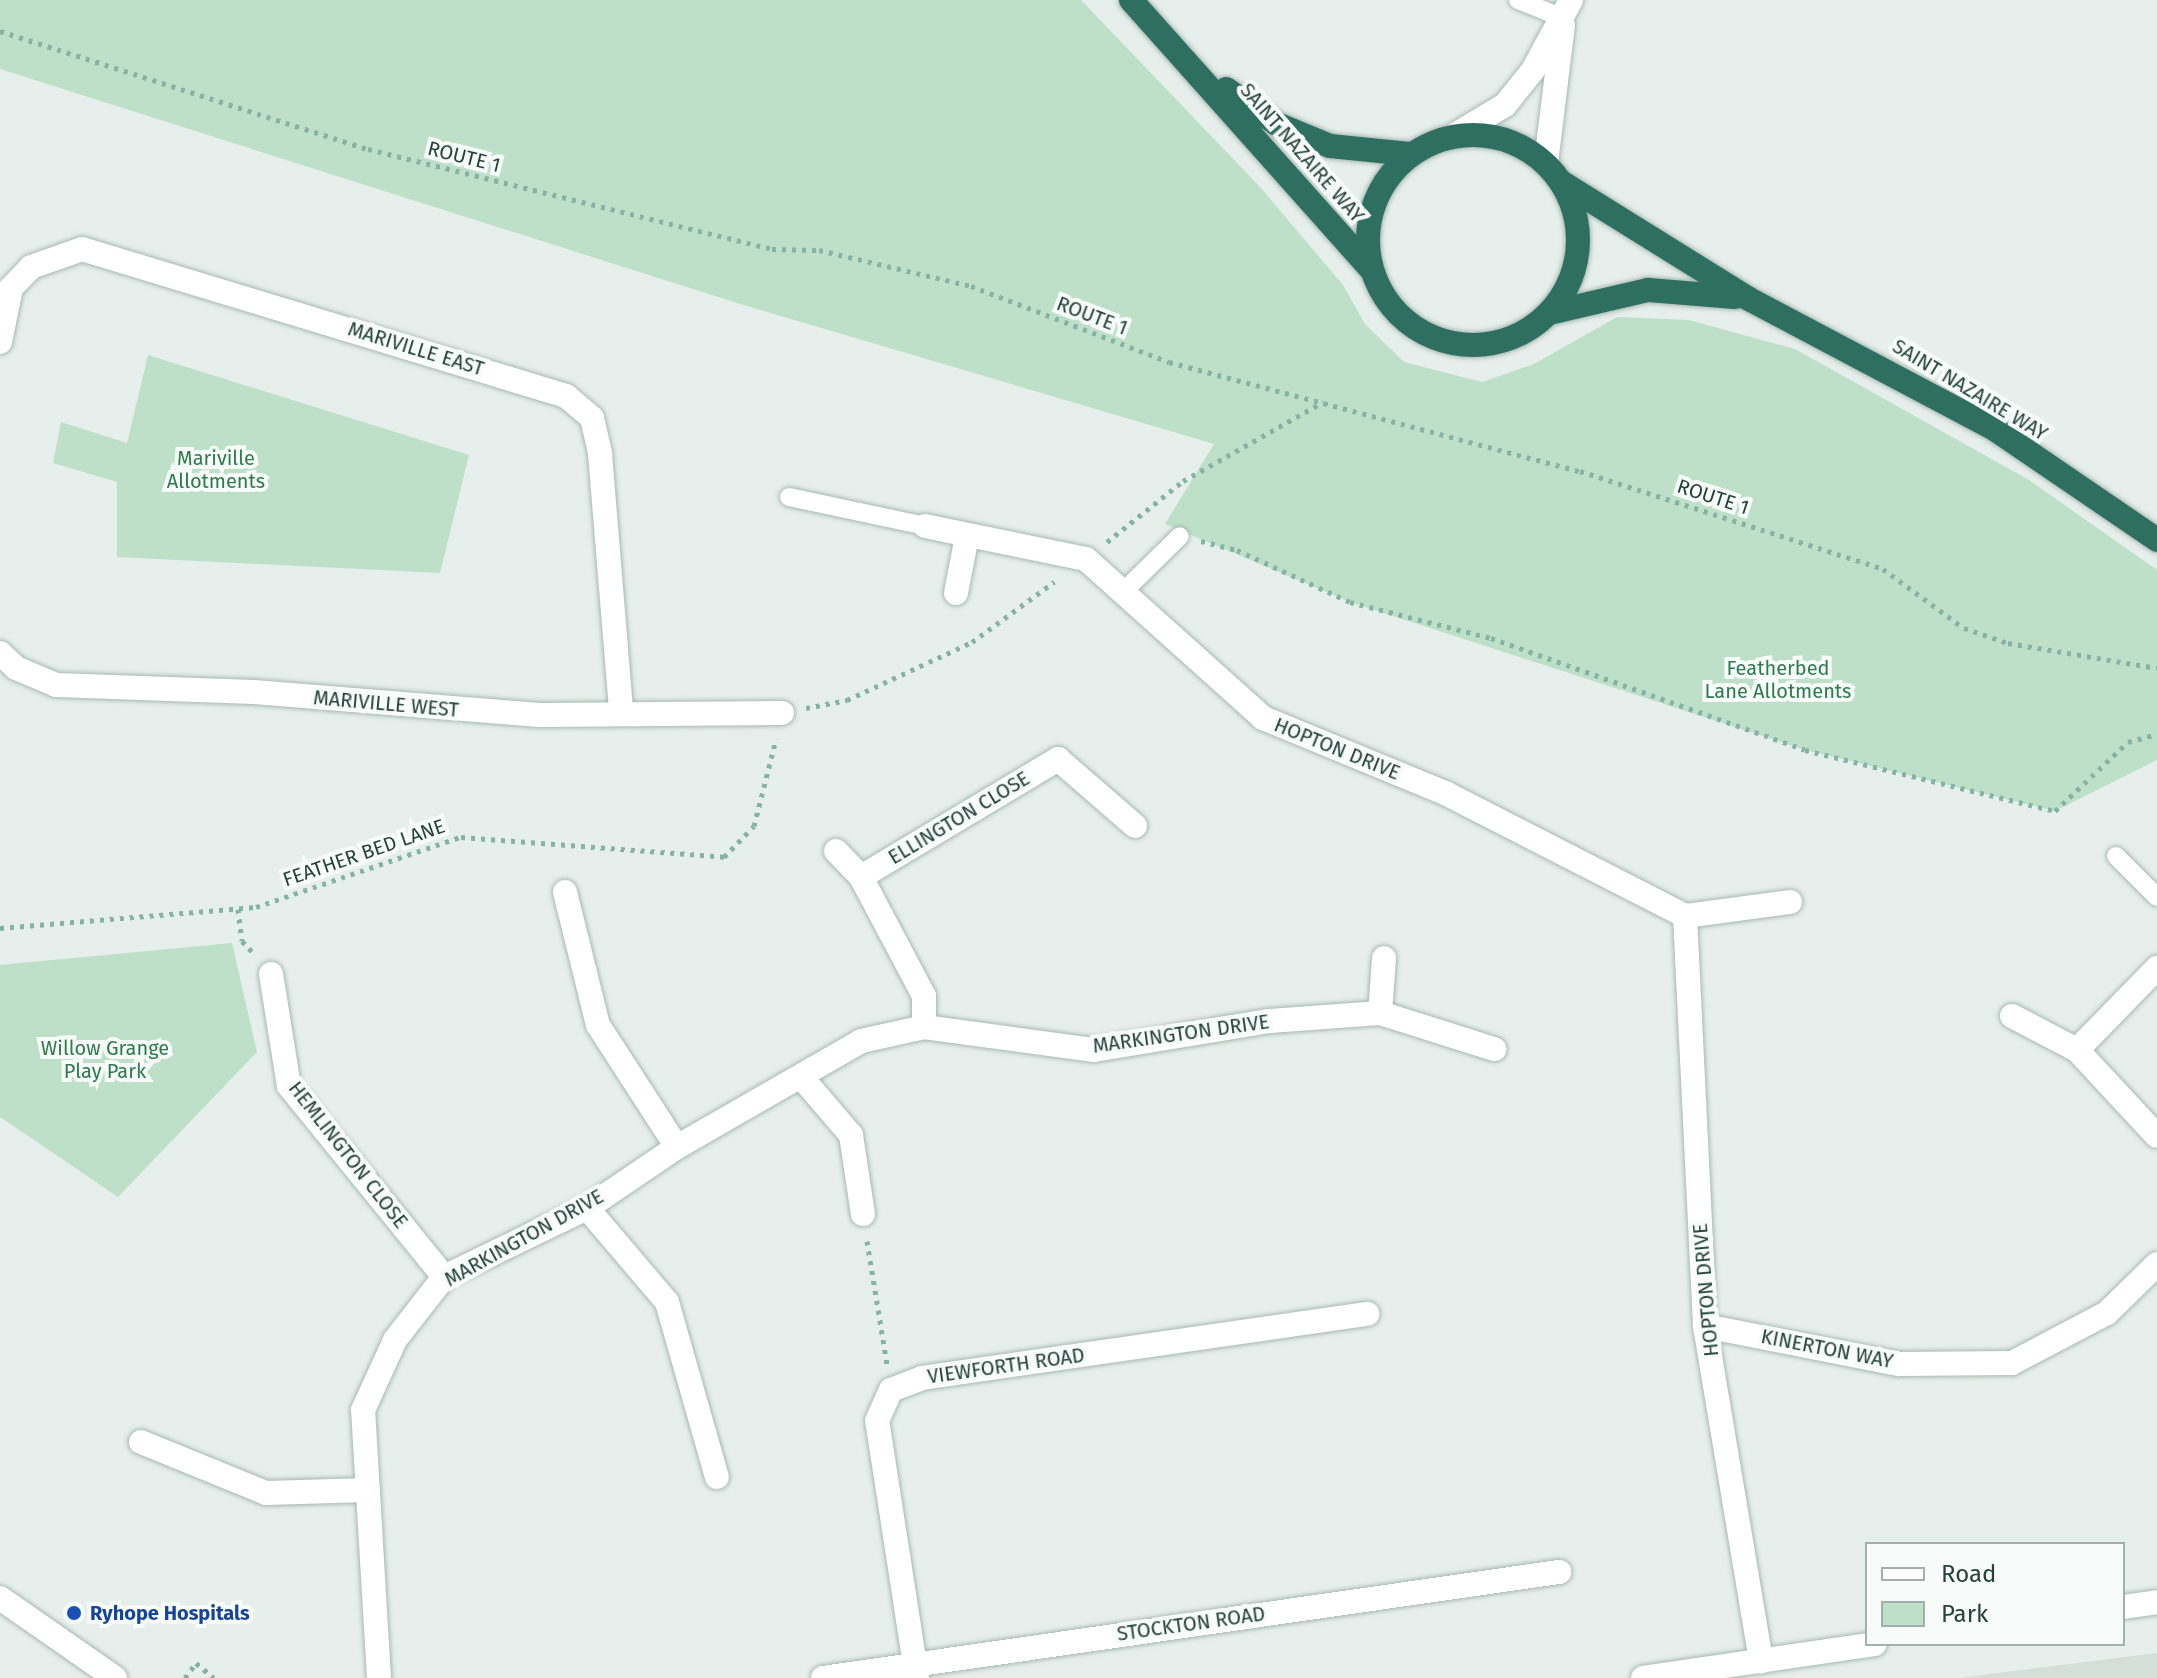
<!DOCTYPE html>
<style>
body{margin:0}
#map{position:relative;width:2157px;height:1678px;overflow:hidden;background:#e6efeb;font-family:"Fira Sans",sans-serif}
div>[style]{position:absolute}
.built>*{inset:0;background:#d4dfda}
.green>*{inset:0;background:#bfe0c8}
.path>*{height:5px;margin-top:-2.5px;transform-origin:0;background:repeating-linear-gradient(90deg,#86b3a5 0 4px,transparent 0 10px)}
.roads{filter:drop-shadow(0 0 2px #a8b8b2) drop-shadow(0 0 2px #a8b8b2)}
.lane>*{height:18px;margin:-9px;padding:0 9px;transform-origin:9px;border-radius:9px;background:#fff}
.street>*{height:24px;margin:-12px;padding:0 12px;transform-origin:12px;border-radius:12px;background:#fff}
.secondary>*{height:24px;margin:-12px;padding:0 12px;transform-origin:12px;border-radius:12px;background:#fff}
.highway>*{height:24px;margin:-12px;padding:0 12px;transform-origin:12px;border-radius:12px;background:#2f6f62}
.highway>.ring{margin:-12px;padding:0;box-sizing:content-box;background:none;border:24px solid #2f6f62;border-radius:50%}
.dots>*{width:22px;height:22px;translate:-50% -50%;box-sizing:border-box;border:4px solid #f7fbf9;border-radius:50%}
span{translate:-50% -50%;white-space:nowrap;text-align:center;line-height:1.15;-webkit-text-stroke:8px #f7fbf9;paint-order:stroke}
.street-label{font-size:20px;color:#24423a}
.park-label{font-size:20px;color:#2d7a4b}
.transit-label{font-size:20px;color:#164399;font-weight:700}
.left{translate:0 -50%;text-align:left}
.legend{position:absolute;left:1865px;top:1542px;width:260px;height:104px;box-sizing:border-box;background:#f7fbf9;border:2px solid #a3b1ad;margin:0;padding:10px 14px;list-style:none;font-size:24px;color:#24423a}
.legend li{display:flex;align-items:center;gap:16px;height:40px}
.legend b{width:40px;border:2px solid #a3b1ad}
</style>
<div id="map">
<div class="built">
<i style="clip-path:polygon(2157px 1653px,2157px 1678px,1961px 1678px,1989px 1674px)"></i>
</div>
<div class="green">
<i style="clip-path:polygon(0 0,1081px 0,1261px 188px,1343px 285px,1365px 324px,1404px 362px,1482px 382px,1534px 364px,1617px 317px,1689px 320px,1795px 349px,2029px 480px,2157px 570px,2157px 760px,2055px 811px,1805px 750px,1350px 602px,1165px 524px,1214px 444px,737px 303px,0 69px)"></i>
<i style="clip-path:polygon(148px 355px,469px 455px,440px 573px,117px 557px,117px 482px,53px 463px,61px 422px,127px 443px)"></i>
<i style="clip-path:polygon(232px 943px,257px 1052px,118px 1197px,0 1117px,0 965px)"></i>
</div>
<div class="path">
<i style="left:0;top:31px;width:386px;rotate:17.8deg"></i>
<i style="left:368px;top:149px;width:416px;rotate:13.9deg"></i>
<i style="left:772px;top:249px;width:47px;rotate:1.2deg"></i>
<i style="left:819px;top:250px;width:156px;rotate:13.3deg"></i>
<i style="left:971px;top:286px;width:212px;rotate:21deg"></i>
<i style="left:1169px;top:362px;width:425px;rotate:14.9deg"></i>
<i style="left:1580px;top:471px;width:318px;rotate:17.9deg"></i>
<i style="left:1883px;top:569px;width:100px;rotate:36.1deg"></i>
<i style="left:1964px;top:628px;width:46px;rotate:18.8deg"></i>
<i style="left:2008px;top:643px;width:151px;rotate:9.5deg"></i>
<i style="left:1201px;top:541px;width:37px;rotate:14deg"></i>
<i style="left:1237px;top:550px;width:124px;rotate:24.7deg"></i>
<i style="left:1350px;top:602px;width:146px;rotate:14.3deg"></i>
<i style="left:1491px;top:638px;width:333px;rotate:19.6deg"></i>
<i style="left:1805px;top:750px;width:257px;rotate:13.7deg"></i>
<i style="left:2055px;top:811px;width:100px;rotate:-43.4deg"></i>
<i style="left:2128px;top:742px;width:30px;rotate:-15deg"></i>
<i style="left:1107px;top:542px;width:97px;rotate:-38.8deg"></i>
<i style="left:1183px;top:481px;width:161px;rotate:-29.4deg"></i>
<i style="left:806px;top:708px;width:42px;rotate:-11deg"></i>
<i style="left:847px;top:700px;width:138px;rotate:-24.9deg"></i>
<i style="left:972px;top:642px;width:102px;rotate:-36.2deg"></i>
<i style="left:238px;top:909px;width:32px;rotate:83deg"></i>
<i style="left:242px;top:941px;width:19px;rotate:47deg"></i>
<i style="left:0;top:928px;width:257px;rotate:-4.7deg"></i>
<i style="left:256px;top:907px;width:217px;rotate:-18.9deg"></i>
<i style="left:461px;top:837px;width:264px;rotate:4.3deg"></i>
<i style="left:724px;top:857px;width:43px;rotate:-45.9deg"></i>
<i style="left:754px;top:826px;width:90px;rotate:-75.8deg"></i>
<i style="left:867px;top:1241px;width:126px;rotate:80.8deg"></i>
<i style="left:185px;top:1678px;width:19px;rotate:-54deg"></i>
<i style="left:196px;top:1663px;width:23px;rotate:40deg"></i>
</div>
<div class="roads">
<div class="lane">
<i style="left:1518px;top:0;width:48px;rotate:21.8deg"></i>
<i style="left:789px;top:497px;width:139px;rotate:12deg"></i>
<i style="left:1124px;top:591px;width:78px;rotate:-44.5deg"></i>
<i style="left:2116px;top:856px;width:58px;rotate:45deg"></i>
</div>
<div class="street">
<i style="left:1455px;top:135px;width:58px;rotate:-31deg"></i>
<i style="left:1505px;top:105px;width:45px;rotate:-51.3deg"></i>
<i style="left:1533px;top:70px;width:80px;rotate:-61.5deg"></i>
<i style="left:1546px;top:163px;width:139px;rotate:-83deg"></i>
<i style="left:0;top:342px;width:55px;rotate:-78.5deg"></i>
<i style="left:11px;top:288px;width:29px;rotate:-46deg"></i>
<i style="left:31px;top:267px;width:54px;rotate:-19.4deg"></i>
<i style="left:82px;top:249px;width:506px;rotate:16.89deg"></i>
<i style="left:566px;top:396px;width:34px;rotate:40deg"></i>
<i style="left:592px;top:418px;width:37px;rotate:77deg"></i>
<i style="left:600px;top:454px;width:259px;rotate:85.3deg"></i>
<i style="left:925px;top:526px;width:164px;rotate:11.6deg"></i>
<i style="left:1086px;top:559px;width:238px;rotate:41.9deg"></i>
<i style="left:1263px;top:718px;width:199px;rotate:22.4deg"></i>
<i style="left:1447px;top:794px;width:267px;rotate:27.1deg"></i>
<i style="left:1685px;top:916px;width:410px;rotate:87.2deg"></i>
<i style="left:1705px;top:1326px;width:340px;rotate:80.5deg"></i>
<i style="left:956px;top:593px;width:58px;rotate:-79.1deg"></i>
<i style="left:0;top:653px;width:22px;rotate:43deg"></i>
<i style="left:16px;top:668px;width:43px;rotate:23deg"></i>
<i style="left:56px;top:685px;width:198px;rotate:2deg"></i>
<i style="left:254px;top:692px;width:289px;rotate:4.6deg"></i>
<i style="left:542px;top:715px;width:240px;rotate:-0.5deg"></i>
<i style="left:836px;top:851px;width:36px;rotate:46deg"></i>
<i style="left:565px;top:892px;width:137px;rotate:76.1deg"></i>
<i style="left:598px;top:1025px;width:145px;rotate:57.1deg"></i>
<i style="left:1685px;top:916px;width:106px;rotate:-7.6deg"></i>
<i style="left:271px;top:974px;width:113px;rotate:80.9deg"></i>
<i style="left:289px;top:1086px;width:246px;rotate:50.9deg"></i>
<i style="left:1380px;top:1013px;width:55px;rotate:-85.8deg"></i>
<i style="left:2012px;top:1016px;width:73px;rotate:27.6deg"></i>
<i style="left:2077px;top:1050px;width:117px;rotate:47.1deg"></i>
<i style="left:924px;top:1027px;width:31px;rotate:-90deg"></i>
<i style="left:924px;top:996px;width:135px;rotate:-117.9deg"></i>
<i style="left:861px;top:877px;width:230px;rotate:-30.9deg"></i>
<i style="left:1058px;top:759px;width:102px;rotate:41deg"></i>
<i style="left:2077px;top:1050px;width:115px;rotate:-45.7deg"></i>
<i style="left:803px;top:1079px;width:74px;rotate:49.4deg"></i>
<i style="left:851px;top:1135px;width:80px;rotate:81.4deg"></i>
<i style="left:587px;top:1208px;width:123px;rotate:49.6deg"></i>
<i style="left:667px;top:1302px;width:182px;rotate:74.1deg"></i>
<i style="left:1705px;top:1326px;width:198px;rotate:11.1deg"></i>
<i style="left:1899px;top:1364px;width:113px;rotate:-0.5deg"></i>
<i style="left:2012px;top:1363px;width:107px;rotate:-27.8deg"></i>
<i style="left:2107px;top:1313px;width:70px;rotate:-44.4deg"></i>
<i style="left:141px;top:1442px;width:135px;rotate:22.2deg"></i>
<i style="left:266px;top:1493px;width:102px;rotate:-1.7deg"></i>
<i style="left:379px;top:1678px;width:268px;rotate:-93.4deg"></i>
<i style="left:363px;top:1410px;width:77px;rotate:-65.4deg"></i>
<i style="left:395px;top:1340px;width:80px;rotate:-52.1deg"></i>
<i style="left:444px;top:1277px;width:159px;rotate:-25.8deg"></i>
<i style="left:587px;top:1208px;width:109px;rotate:-34.1deg"></i>
<i style="left:677px;top:1147px;width:212px;rotate:-29.9deg"></i>
<i style="left:861px;top:1041px;width:65px;rotate:-12.5deg"></i>
<i style="left:924px;top:1027px;width:172px;rotate:7.7deg"></i>
<i style="left:1094px;top:1050px;width:178px;rotate:-9.4deg"></i>
<i style="left:1270px;top:1021px;width:110px;rotate:-4.2deg"></i>
<i style="left:1380px;top:1013px;width:120px;rotate:17.5deg"></i>
<i style="left:823px;top:1678px;width:744px;rotate:-8.2deg"></i>
<i style="left:917px;top:1678px;width:260px;rotate:-98.8deg"></i>
<i style="left:877px;top:1421px;width:34px;rotate:-66deg"></i>
<i style="left:891px;top:1390px;width:33px;rotate:-21deg"></i>
<i style="left:922px;top:1378px;width:450px;rotate:-8.2deg"></i>
</div>
<div class="secondary">
<i style="left:0;top:1598px;width:140px;rotate:34.8deg"></i>
<i style="left:2123px;top:1607px;width:34px;rotate:-8deg"></i>
<i style="left:1643px;top:1678px;width:234px;rotate:-8.3deg"></i>
</div>
<div class="highway">
<i style="left:1131px;top:0;width:359px;rotate:48.3deg"></i>
<i style="left:1226px;top:89px;width:62px;rotate:34.5deg"></i>
<i style="left:1277px;top:124px;width:57px;rotate:22.5deg"></i>
<i style="left:1330px;top:146px;width:80px;rotate:5.7deg"></i>
<i class="ring" style="left:1368px;top:135px;width:186px;height:186px"></i>
<i style="left:1561px;top:182px;width:221px;rotate:31.9deg"></i>
<i style="left:1749px;top:299px;width:280px;rotate:27.9deg"></i>
<i style="left:1996px;top:430px;width:195px;rotate:34.3deg"></i>
<i style="left:1549px;top:313px;width:102px;rotate:-13.1deg"></i>
<i style="left:1648px;top:290px;width:87px;rotate:4.6deg"></i>
</div>
</div>
<div class="dots">
<i style="left:74px;top:1613px;background:#1a4fb4"></i>
</div>
<div class="street-label">
<span style="left:1302px;top:153px;rotate:49deg">SAINT NAZAIRE WAY</span>
<span style="left:464px;top:157px;rotate:14deg">ROUTE 1</span>
<span style="left:1092px;top:316px;rotate:21deg">ROUTE 1</span>
<span style="left:416px;top:349px;rotate:17deg">MARIVILLE EAST</span>
<span style="left:1970px;top:390px;rotate:31deg">SAINT NAZAIRE WAY</span>
<span style="left:1713px;top:497px;rotate:18deg">ROUTE 1</span>
<span style="left:386px;top:704px;rotate:5deg">MARIVILLE WEST</span>
<span style="left:1337px;top:749px;rotate:22deg">HOPTON DRIVE</span>
<span style="left:959px;top:818px;rotate:-31deg">ELLINGTON CLOSE</span>
<span style="left:364px;top:853px;rotate:-19deg">FEATHER BED LANE</span>
<span style="left:1181px;top:1034px;rotate:-8deg">MARKINGTON DRIVE</span>
<span style="left:348px;top:1155px;rotate:52deg">HEMLINGTON CLOSE</span>
<span style="left:524px;top:1238px;rotate:-29deg">MARKINGTON DRIVE</span>
<span style="left:1706px;top:1290px;rotate:-95deg">HOPTON DRIVE</span>
<span style="left:1827px;top:1349px;rotate:11deg">KINERTON WAY</span>
<span style="left:1006px;top:1366px;rotate:-8deg">VIEWFORTH ROAD</span>
<span style="left:1191px;top:1624px;rotate:-8deg">STOCKTON ROAD</span>
</div>
<div class="park-label">
<span style="left:216px;top:470px">Mariville<br>Allotments</span>
<span style="left:1778px;top:680px">Featherbed<br>Lane Allotments</span>
<span style="left:105px;top:1060px">Willow Grange<br>Play Park</span>
</div>
<div class="transit-label">
<span class="left" style="left:90px;top:1613px">Ryhope Hospitals</span>
</div>
<ul class="legend">
<li><b style="height:10px;background:#fff"></b>Road</li>
<li><b style="height:22px;background:#bfe0c8"></b>Park</li>
</ul>
</div>
